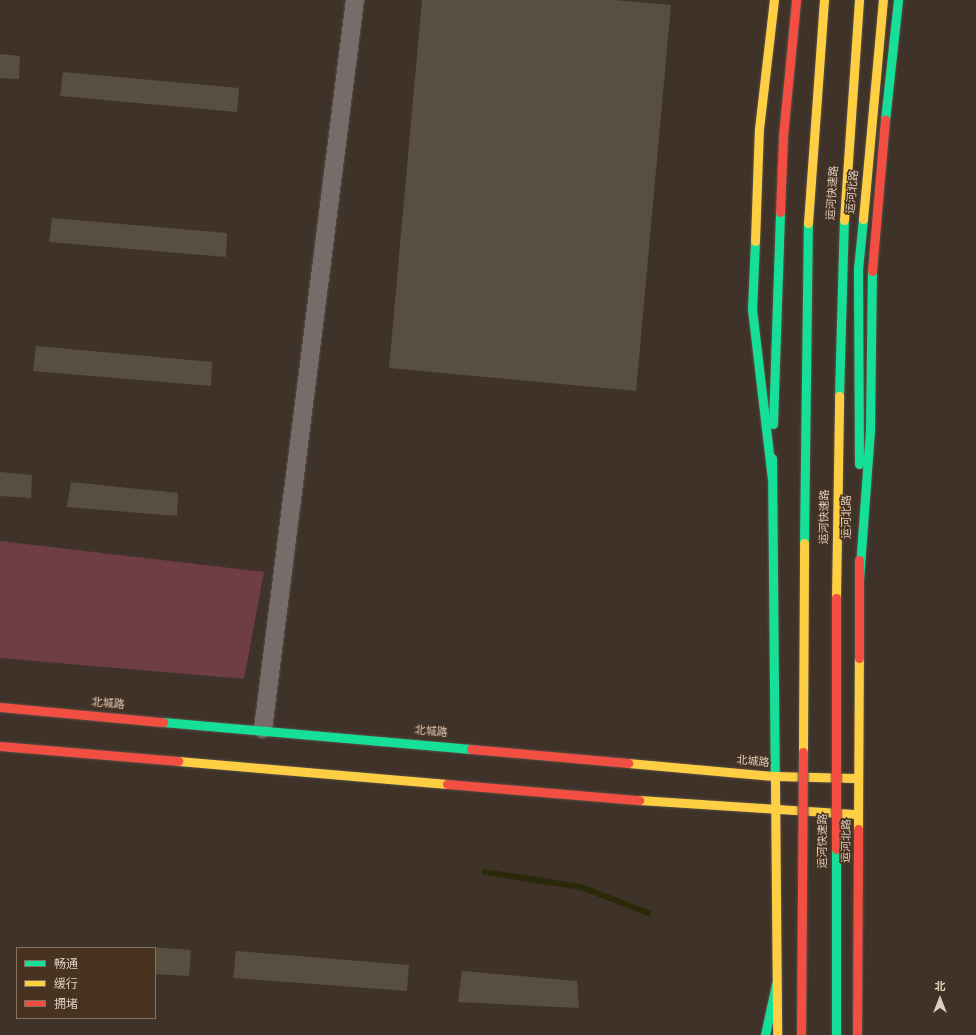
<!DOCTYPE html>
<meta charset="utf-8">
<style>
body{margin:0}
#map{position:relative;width:976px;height:1035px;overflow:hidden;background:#3f3329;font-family:Signika,"Noto Sans SC",sans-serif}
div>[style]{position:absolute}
.green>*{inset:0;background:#6e3d45}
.stream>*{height:6px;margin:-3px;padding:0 3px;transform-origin:3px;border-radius:3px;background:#2b2a08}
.building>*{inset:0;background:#584f41}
.roads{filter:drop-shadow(0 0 1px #5a4f47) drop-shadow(0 0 1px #5a4f47)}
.street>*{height:18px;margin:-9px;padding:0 9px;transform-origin:9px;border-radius:9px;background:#746d69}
.fast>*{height:9px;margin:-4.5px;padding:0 4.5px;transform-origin:4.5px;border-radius:4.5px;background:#16e098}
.slow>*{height:9px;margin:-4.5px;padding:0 4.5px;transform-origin:4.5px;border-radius:4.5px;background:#ffcf43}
.jam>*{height:9px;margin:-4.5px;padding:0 4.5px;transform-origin:4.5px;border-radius:4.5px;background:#f24e42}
.bridges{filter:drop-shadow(0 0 1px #5a4f47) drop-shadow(0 0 1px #5a4f47)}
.fast-bridge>*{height:9px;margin:-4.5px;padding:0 4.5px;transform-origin:4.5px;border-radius:4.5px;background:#16e098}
.slow-bridge>*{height:9px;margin:-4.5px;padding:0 4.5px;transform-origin:4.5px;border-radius:4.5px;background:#ffcf43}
.jam-bridge>*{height:9px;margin:-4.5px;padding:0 4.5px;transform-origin:4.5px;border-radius:4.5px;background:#f24e42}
span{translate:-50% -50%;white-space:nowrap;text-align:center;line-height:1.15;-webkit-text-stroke:3px #483220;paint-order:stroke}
.street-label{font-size:11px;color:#ddcfc4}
.legend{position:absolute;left:16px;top:947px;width:140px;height:72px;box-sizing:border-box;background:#483220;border:1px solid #847162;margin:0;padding:5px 7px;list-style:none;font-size:12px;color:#ddcfc4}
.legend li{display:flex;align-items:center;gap:8px;height:20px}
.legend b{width:20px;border:1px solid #847162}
.north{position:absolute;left:920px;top:979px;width:40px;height:40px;-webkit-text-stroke:3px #483220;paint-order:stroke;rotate:0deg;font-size:11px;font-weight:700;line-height:16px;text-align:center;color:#ddcfc4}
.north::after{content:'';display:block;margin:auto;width:14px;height:18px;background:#ddcfc4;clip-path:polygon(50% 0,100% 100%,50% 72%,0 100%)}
</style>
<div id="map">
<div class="green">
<i style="clip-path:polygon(0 541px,264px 572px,244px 679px,0 658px)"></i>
</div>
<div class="stream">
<i style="left:485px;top:872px;width:97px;rotate:8.9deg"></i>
<i style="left:581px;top:887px;width:72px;rotate:21.2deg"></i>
</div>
<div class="building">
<i style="clip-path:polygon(422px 0,615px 0,671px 5px,636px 391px,389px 368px)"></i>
<i style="clip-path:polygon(0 54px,20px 56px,19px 79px,0 78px)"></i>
<i style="clip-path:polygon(63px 72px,239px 88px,237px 112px,60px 96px)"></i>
<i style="clip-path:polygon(52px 218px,227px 233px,226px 257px,49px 242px)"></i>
<i style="clip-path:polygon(36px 346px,212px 362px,211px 386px,33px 371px)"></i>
<i style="clip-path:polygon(0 472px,32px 475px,31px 498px,0 496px)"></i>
<i style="clip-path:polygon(71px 482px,178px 493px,177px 516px,67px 507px)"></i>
<i style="clip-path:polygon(155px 947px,191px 950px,189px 976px,155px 974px)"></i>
<i style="clip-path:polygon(236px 951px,409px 965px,407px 991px,233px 978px)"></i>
<i style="clip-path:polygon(462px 971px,577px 981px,579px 1008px,458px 1002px)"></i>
</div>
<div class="roads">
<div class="street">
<i style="left:263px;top:729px;width:735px;rotate:-82.81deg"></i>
</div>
<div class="fast">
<i style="left:885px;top:120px;width:121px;rotate:-83.8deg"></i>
<i style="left:755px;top:241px;width:68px;rotate:92.5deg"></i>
<i style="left:752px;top:309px;width:170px;rotate:83.3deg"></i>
<i style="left:773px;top:424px;width:212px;rotate:-88.1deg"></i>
<i style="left:772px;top:458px;width:324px;rotate:89.5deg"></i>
<i style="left:859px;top:464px;width:195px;rotate:-90.3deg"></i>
<i style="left:858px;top:269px;width:50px;rotate:-84.3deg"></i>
<i style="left:859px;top:580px;width:150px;rotate:-85.8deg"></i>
<i style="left:870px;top:430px;width:159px;rotate:-89.3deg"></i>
<i style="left:163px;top:722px;width:309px;rotate:5deg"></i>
<i style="left:765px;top:1035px;width:52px;rotate:-77.8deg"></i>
</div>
<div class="slow">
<i style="left:863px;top:219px;width:220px;rotate:-84.8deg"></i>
<i style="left:755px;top:241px;width:112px;rotate:-88deg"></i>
<i style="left:759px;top:129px;width:130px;rotate:-83.4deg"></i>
<i style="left:178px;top:761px;width:270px;rotate:4.9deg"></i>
<i style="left:628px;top:763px;width:148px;rotate:5.1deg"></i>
<i style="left:775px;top:776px;width:79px;rotate:1.5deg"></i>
<i style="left:775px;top:782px;width:253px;rotate:89.5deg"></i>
<i style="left:639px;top:800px;width:215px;rotate:3.7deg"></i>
<i style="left:858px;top:829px;width:171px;rotate:-89.7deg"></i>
</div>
<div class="jam">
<i style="left:780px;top:212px;width:76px;rotate:-87.7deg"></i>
<i style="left:783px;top:136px;width:137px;rotate:-84.5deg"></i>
<i style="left:872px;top:271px;width:152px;rotate:-85.1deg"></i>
<i style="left:859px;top:658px;width:98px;rotate:-90deg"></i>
<i style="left:0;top:707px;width:164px;rotate:5.3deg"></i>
<i style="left:0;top:746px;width:179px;rotate:4.8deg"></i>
<i style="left:471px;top:749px;width:158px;rotate:5.1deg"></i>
<i style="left:447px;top:784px;width:193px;rotate:4.8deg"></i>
<i style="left:857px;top:1035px;width:206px;rotate:-89.7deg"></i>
</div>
</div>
<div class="bridges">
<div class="fast-bridge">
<i style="left:839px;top:396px;width:176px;rotate:-88.4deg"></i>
<i style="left:804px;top:543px;width:320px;rotate:-89.3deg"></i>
<i style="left:836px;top:849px;width:186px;rotate:90deg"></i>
</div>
<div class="slow-bridge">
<i style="left:844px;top:220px;width:221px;rotate:-86.1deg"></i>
<i style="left:808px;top:223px;width:224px;rotate:-85.9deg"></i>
<i style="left:836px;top:598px;width:202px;rotate:-89.1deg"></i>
<i style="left:803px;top:752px;width:209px;rotate:-89.7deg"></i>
</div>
<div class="jam-bridge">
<i style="left:836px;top:598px;width:251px;rotate:90deg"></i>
<i style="left:801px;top:1035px;width:283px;rotate:-89.6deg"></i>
</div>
</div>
<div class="street-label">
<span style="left:853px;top:192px;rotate:-85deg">运河北路</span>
<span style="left:833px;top:193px;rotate:-86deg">运河快速路</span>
<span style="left:825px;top:517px;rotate:-89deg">运河快速路</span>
<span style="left:847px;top:517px;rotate:-90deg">运河北路</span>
<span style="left:108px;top:704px;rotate:5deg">北城路</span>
<span style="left:431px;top:732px;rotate:5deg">北城路</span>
<span style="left:753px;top:762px;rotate:5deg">北城路</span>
<span style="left:823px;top:841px;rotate:-90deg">运河快速路</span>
<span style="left:847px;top:841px;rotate:-89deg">运河北路</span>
</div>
<ul class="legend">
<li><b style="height:5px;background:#16e098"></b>畅通</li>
<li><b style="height:5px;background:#ffcf43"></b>缓行</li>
<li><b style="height:5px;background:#f24e42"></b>拥堵</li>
</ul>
<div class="north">北</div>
</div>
